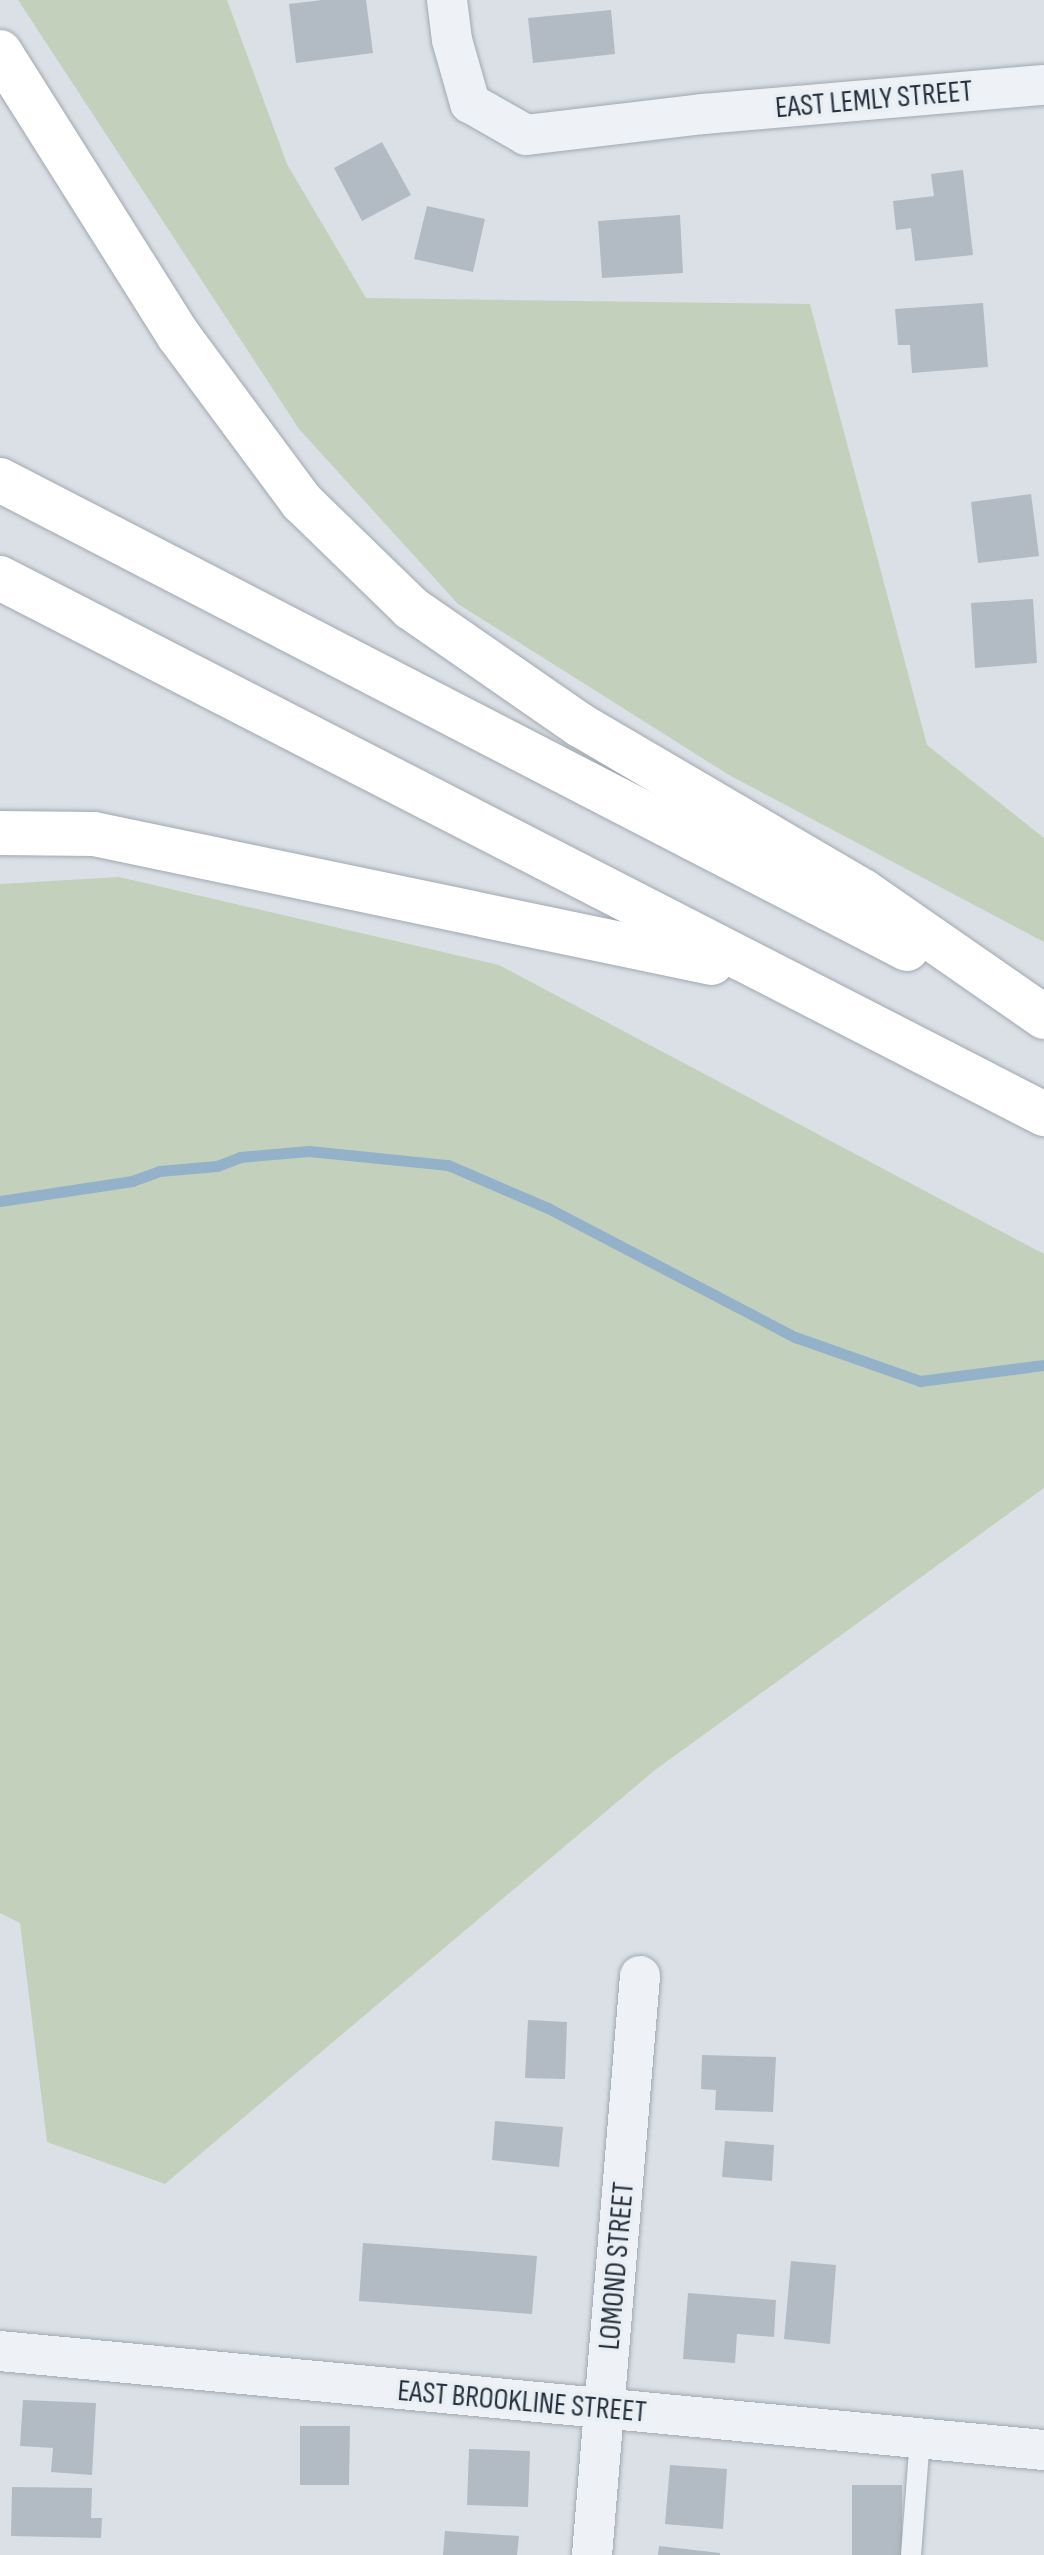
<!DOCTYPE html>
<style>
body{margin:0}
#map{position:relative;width:1044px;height:2555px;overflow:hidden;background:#dbe0e6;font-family:"Sofia Sans Condensed",sans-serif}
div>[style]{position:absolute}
.green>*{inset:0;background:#c3d1bc}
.stream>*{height:11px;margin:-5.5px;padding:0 5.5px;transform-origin:5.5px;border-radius:5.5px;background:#93b2c9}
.building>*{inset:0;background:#b2bac3}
.roads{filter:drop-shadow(0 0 2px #a0a8b0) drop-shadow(0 0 2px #a0a8b0)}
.service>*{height:20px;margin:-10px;padding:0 10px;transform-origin:10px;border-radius:10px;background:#eef1f5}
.minor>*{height:40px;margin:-20px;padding:0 20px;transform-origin:20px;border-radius:20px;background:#eef1f5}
.motorway>*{height:44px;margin:-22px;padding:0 22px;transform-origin:22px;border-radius:22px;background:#fff}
span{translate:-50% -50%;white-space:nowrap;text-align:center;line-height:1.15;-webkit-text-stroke:7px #eaeff4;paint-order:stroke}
.street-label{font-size:30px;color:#24303d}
</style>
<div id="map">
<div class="green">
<i style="clip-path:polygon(18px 0,227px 0,287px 164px,366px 298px,810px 304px,927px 745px,1044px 838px,1044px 942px,729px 775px,458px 604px,299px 429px)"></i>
<i style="clip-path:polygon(119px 877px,499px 965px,1044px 1254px,1044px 1488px,655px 1770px,165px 2184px,47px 2142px,20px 1923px,0 1913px,0 884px)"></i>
</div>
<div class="stream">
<i style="left:0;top:1201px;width:134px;rotate:-8.6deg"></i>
<i style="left:132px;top:1181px;width:29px;rotate:-20deg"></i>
<i style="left:159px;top:1171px;width:58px;rotate:-4.9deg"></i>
<i style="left:217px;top:1166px;width:25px;rotate:-21deg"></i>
<i style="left:240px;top:1157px;width:69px;rotate:-5deg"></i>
<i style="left:309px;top:1151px;width:140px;rotate:5.8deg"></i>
<i style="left:448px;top:1165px;width:109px;rotate:23.3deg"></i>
<i style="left:548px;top:1208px;width:279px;rotate:27.6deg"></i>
<i style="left:795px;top:1337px;width:133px;rotate:19.4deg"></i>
<i style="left:920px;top:1381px;width:125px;rotate:-7.4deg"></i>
</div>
<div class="building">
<i style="clip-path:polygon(322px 0,366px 0,373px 53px,296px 63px,289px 4px)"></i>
<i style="clip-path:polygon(611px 10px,615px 54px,533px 63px,528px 18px)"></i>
<i style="clip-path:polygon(382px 142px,411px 195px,362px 221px,334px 168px)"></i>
<i style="clip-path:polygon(963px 170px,973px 255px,915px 261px,911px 228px,896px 230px,893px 201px,934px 196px,931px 174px)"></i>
<i style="clip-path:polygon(427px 206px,485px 219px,473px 272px,414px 259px)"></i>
<i style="clip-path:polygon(680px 215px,683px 273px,602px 278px,598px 221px)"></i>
<i style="clip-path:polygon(983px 303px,988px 367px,912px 373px,910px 345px,898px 345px,895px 309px)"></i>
<i style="clip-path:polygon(1031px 494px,1039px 556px,978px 563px,971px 502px)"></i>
<i style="clip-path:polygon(1033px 599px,1037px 663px,975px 668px,971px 603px)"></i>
<i style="clip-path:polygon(528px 2020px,567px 2022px,565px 2079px,525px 2078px)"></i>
<i style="clip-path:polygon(702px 2055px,776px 2057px,773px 2112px,715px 2110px,716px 2090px,701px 2089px)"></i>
<i style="clip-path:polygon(495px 2121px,563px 2127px,559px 2167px,492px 2160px)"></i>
<i style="clip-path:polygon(725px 2141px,774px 2145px,772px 2181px,722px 2177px)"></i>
<i style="clip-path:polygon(363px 2243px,537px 2256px,532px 2314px,359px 2301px)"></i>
<i style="clip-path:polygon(791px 2261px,836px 2265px,830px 2344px,784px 2339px)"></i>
<i style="clip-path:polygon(688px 2293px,776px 2300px,774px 2337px,737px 2334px,735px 2363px,683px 2359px)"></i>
<i style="clip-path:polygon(23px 2400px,96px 2403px,92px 2475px,51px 2472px,53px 2448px,20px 2446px)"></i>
<i style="clip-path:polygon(300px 2426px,350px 2426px,349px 2485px,300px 2485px)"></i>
<i style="clip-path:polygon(469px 2449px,530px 2451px,528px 2507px,467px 2505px)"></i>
<i style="clip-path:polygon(670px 2465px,727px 2469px,723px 2529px,665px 2524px)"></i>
<i style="clip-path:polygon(852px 2485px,902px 2485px,902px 2555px,852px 2555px)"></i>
<i style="clip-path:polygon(12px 2487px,92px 2488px,91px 2518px,102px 2518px,101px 2538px,11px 2536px)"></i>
<i style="clip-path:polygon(445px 2531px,519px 2536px,517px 2555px,443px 2555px)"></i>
<i style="clip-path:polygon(659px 2546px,720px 2553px,720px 2555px,658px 2555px)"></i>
</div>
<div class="roads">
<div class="service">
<i style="left:911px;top:2555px;width:116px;rotate:-85.6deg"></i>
</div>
<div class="minor">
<i style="left:447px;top:0;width:40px;rotate:82.9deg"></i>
<i style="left:452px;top:40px;width:66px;rotate:74.1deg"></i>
<i style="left:470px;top:103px;width:64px;rotate:29.7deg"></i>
<i style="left:526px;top:135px;width:178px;rotate:-6.8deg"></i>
<i style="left:703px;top:114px;width:342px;rotate:-4.9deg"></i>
<i style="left:0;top:2351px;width:1049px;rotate:5.42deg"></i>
<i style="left:592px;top:2555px;width:581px;rotate:-85.26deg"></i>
</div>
<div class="motorway">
<i style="left:0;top:52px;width:336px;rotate:57.8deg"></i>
<i style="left:179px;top:336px;width:207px;rotate:53.5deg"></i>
<i style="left:302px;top:502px;width:152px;rotate:44.2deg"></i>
<i style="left:411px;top:608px;width:206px;rotate:34.7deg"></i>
<i style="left:580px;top:725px;width:328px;rotate:30.4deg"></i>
<i style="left:863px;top:891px;width:221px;rotate:34.8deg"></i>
<i style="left:0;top:480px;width:1021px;rotate:27.34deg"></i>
<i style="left:0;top:578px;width:1174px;rotate:27.18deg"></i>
<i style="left:0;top:833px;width:94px;rotate:0.6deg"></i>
<i style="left:94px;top:834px;width:631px;rotate:11.79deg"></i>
</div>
</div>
<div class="street-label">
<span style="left:874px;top:100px;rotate:-5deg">EAST LEMLY STREET</span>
<span style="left:617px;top:2266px;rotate:-85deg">LOMOND STREET</span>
<span style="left:522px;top:2402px;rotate:5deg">EAST BROOKLINE STREET</span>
</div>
</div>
